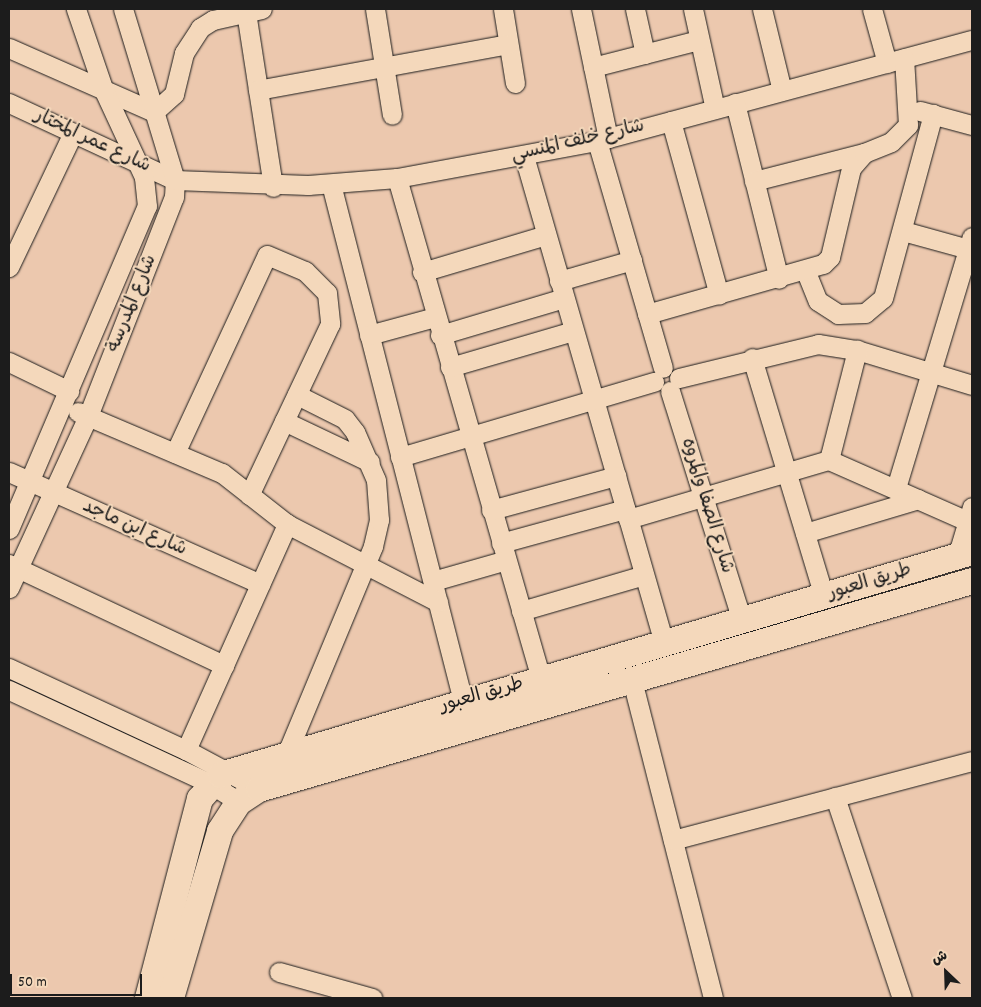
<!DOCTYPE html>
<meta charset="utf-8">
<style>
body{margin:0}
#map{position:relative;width:981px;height:1007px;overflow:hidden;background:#ecc8ae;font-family:Dekko,"Playpen Sans Arabic",sans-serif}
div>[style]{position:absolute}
.roads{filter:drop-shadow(0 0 1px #1c1c1c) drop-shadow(0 0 1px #1c1c1c)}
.street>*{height:19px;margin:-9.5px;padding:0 9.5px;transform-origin:9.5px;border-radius:9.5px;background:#f4d8bb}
.secondary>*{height:26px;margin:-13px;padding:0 13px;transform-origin:13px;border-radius:13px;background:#f4d8bb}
span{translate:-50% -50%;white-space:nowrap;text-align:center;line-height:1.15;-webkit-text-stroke:4px #f4d8bb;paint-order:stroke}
.street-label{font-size:19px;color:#1c1c1c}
.frame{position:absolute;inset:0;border:10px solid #1c1c1c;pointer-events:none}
.north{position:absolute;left:921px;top:947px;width:50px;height:50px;-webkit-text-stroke:4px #f4d8bb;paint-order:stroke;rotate:336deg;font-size:14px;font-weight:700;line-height:20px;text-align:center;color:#1c1c1c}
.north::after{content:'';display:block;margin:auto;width:18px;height:22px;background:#1c1c1c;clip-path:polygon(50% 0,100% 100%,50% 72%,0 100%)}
.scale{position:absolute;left:10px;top:974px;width:132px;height:22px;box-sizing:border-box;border:2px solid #1c1c1c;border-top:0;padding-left:6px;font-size:15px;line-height:18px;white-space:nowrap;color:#1c1c1c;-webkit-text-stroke:4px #f4d8bb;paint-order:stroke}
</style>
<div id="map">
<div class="roads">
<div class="street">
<i style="left:375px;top:9px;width:107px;rotate:80.9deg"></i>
<i style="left:503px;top:9px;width:75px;rotate:80.8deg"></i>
<i style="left:581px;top:9px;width:132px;rotate:78.2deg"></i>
<i style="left:635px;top:9px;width:46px;rotate:77.5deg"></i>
<i style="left:693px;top:9px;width:102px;rotate:77.6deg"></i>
<i style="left:762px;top:9px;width:84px;rotate:76.3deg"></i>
<i style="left:872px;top:9px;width:56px;rotate:74.5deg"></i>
<i style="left:246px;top:12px;width:177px;rotate:81.2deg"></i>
<i style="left:9px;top:48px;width:158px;rotate:23.8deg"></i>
<i style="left:154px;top:112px;width:27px;rotate:-42deg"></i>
<i style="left:174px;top:94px;width:42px;rotate:-76.3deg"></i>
<i style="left:184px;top:53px;width:30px;rotate:-57deg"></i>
<i style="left:200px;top:28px;width:15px;rotate:-32deg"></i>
<i style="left:213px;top:20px;width:50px;rotate:-12.7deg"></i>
<i style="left:593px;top:67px;width:109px;rotate:-14.3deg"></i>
<i style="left:258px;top:90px;width:254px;rotate:-10.4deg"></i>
<i style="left:9px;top:103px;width:183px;rotate:24.9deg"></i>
<i style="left:175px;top:180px;width:133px;rotate:2.2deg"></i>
<i style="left:308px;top:185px;width:89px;rotate:-4.5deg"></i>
<i style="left:397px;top:178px;width:203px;rotate:-10.5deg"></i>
<i style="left:597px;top:141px;width:388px;rotate:-15.1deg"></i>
<i style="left:735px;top:103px;width:181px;rotate:76deg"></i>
<i style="left:920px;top:111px;width:54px;rotate:15.1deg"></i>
<i style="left:671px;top:121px;width:180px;rotate:74.6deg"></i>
<i style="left:597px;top:141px;width:236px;rotate:73.8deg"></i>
<i style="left:524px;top:156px;width:507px;rotate:73.96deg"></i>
<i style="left:397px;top:178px;width:521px;rotate:73.96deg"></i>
<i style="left:754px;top:181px;width:114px;rotate:-14.3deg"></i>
<i style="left:331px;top:184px;width:534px;rotate:75.68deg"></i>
<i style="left:903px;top:231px;width:72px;rotate:15.4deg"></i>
<i style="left:9px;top:267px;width:148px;rotate:-64.5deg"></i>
<i style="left:422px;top:272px;width:129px;rotate:-16.6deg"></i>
<i style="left:806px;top:272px;width:31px;rotate:68deg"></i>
<i style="left:818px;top:301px;width:24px;rotate:33deg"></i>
<i style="left:838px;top:314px;width:27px;rotate:-2deg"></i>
<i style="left:865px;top:313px;width:23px;rotate:-40deg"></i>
<i style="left:883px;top:298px;width:191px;rotate:-74.8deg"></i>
<i style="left:559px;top:281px;width:76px;rotate:-16deg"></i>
<i style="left:647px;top:314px;width:183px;rotate:-15.9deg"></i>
<i style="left:823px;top:264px;width:10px;rotate:-45deg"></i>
<i style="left:830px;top:257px;width:91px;rotate:-76.7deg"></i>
<i style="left:851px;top:168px;width:20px;rotate:-49deg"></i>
<i style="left:864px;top:153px;width:29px;rotate:-22deg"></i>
<i style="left:891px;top:142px;width:24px;rotate:-45deg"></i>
<i style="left:908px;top:125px;width:67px;rotate:-93.4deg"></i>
<i style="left:369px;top:335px;width:68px;rotate:-15.3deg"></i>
<i style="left:440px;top:335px;width:129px;rotate:-16.6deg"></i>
<i style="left:752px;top:358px;width:250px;rotate:73.2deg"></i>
<i style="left:9px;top:362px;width:67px;rotate:25.8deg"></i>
<i style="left:450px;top:367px;width:128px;rotate:-16.3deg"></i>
<i style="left:679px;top:378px;width:143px;rotate:-13.7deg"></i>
<i style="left:818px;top:344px;width:39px;rotate:9deg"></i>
<i style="left:857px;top:350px;width:120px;rotate:16.9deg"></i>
<i style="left:670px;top:391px;width:241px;rotate:72.6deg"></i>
<i style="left:78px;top:412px;width:156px;rotate:23deg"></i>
<i style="left:222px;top:473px;width:83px;rotate:38.1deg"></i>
<i style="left:287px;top:524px;width:170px;rotate:27.3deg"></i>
<i style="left:284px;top:421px;width:95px;rotate:25.5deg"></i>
<i style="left:175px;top:453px;width:218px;rotate:-65.1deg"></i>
<i style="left:267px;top:255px;width:41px;rotate:22.8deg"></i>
<i style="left:305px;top:271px;width:31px;rotate:45deg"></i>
<i style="left:327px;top:293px;width:31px;rotate:84deg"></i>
<i style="left:330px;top:324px;width:189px;rotate:115.3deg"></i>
<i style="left:400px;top:457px;width:265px;rotate:-16.5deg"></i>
<i style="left:829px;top:460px;width:114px;rotate:-75.7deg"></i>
<i style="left:9px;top:472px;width:275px;rotate:24deg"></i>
<i style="left:896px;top:488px;width:262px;rotate:-73.2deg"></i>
<i style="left:491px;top:510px;width:130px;rotate:-15.2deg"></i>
<i style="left:628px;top:519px;width:209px;rotate:-16.4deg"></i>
<i style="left:829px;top:460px;width:151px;rotate:23.8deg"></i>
<i style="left:9px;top:529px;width:351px;rotate:-66.9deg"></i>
<i style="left:147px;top:206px;width:29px;rotate:-96deg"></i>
<i style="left:144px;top:177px;width:95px;rotate:-114.9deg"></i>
<i style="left:104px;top:91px;width:87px;rotate:-108.9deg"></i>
<i style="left:805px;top:533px;width:118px;rotate:-16.7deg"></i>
<i style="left:501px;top:543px;width:129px;rotate:-15.3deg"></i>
<i style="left:957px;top:557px;width:52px;rotate:-73.3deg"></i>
<i style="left:9px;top:564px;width:238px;rotate:25.2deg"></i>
<i style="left:433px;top:581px;width:76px;rotate:-16deg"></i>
<i style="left:9px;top:588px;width:189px;rotate:-65.3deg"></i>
<i style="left:88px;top:416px;width:235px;rotate:-68.6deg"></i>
<i style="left:174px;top:197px;width:17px;rotate:-87deg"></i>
<i style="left:175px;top:180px;width:179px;rotate:-106.9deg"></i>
<i style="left:521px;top:611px;width:128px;rotate:-16.3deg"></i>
<i style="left:9px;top:668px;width:195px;rotate:24.9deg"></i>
<i style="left:186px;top:750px;width:83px;rotate:28.1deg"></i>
<i style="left:632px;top:680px;width:328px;rotate:75.7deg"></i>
<i style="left:9px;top:690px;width:221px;rotate:24.9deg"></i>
<i style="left:209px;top:783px;width:36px;rotate:32deg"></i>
<i style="left:186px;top:750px;width:248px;rotate:-65.9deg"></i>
<i style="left:287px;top:753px;width:224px;rotate:-67.4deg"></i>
<i style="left:373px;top:546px;width:27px;rotate:-77deg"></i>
<i style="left:379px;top:520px;width:40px;rotate:-94.3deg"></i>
<i style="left:376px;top:480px;width:52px;rotate:-113.6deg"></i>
<i style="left:355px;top:432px;width:16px;rotate:-128deg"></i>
<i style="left:345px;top:419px;width:54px;rotate:-153.4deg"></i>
<i style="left:835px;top:797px;width:212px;rotate:71.6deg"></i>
<i style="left:673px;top:840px;width:309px;rotate:-14.8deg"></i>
<i style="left:279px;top:972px;width:97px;rotate:15.6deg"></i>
</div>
<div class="secondary">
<i style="left:148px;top:998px;width:206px;rotate:-75.4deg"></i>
<i style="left:200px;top:799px;width:32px;rotate:-49deg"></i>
<i style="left:221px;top:775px;width:783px;rotate:-16.54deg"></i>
<i style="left:171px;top:998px;width:174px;rotate:-73.6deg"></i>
<i style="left:220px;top:831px;width:35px;rotate:-57deg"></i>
<i style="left:239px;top:802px;width:24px;rotate:-33deg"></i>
<i style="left:259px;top:789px;width:743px;rotate:-16.26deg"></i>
</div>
</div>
<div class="street-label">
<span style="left:92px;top:142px;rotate:25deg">شارع عمر المختار</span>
<span style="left:578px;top:142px;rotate:-13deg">شارع خلف المنسي</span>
<span style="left:133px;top:304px;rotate:-68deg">شارع المدرسة</span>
<span style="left:706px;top:506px;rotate:73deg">شارع الصفا والمروه</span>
<span style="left:134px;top:529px;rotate:24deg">شارع ابن ماجد</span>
<span style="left:870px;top:583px;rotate:-17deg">طريق العبور</span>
<span style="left:482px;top:696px;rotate:-16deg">طريق العبور</span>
</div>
<div class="frame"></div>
<div class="north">ش</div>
<div class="scale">50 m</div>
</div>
